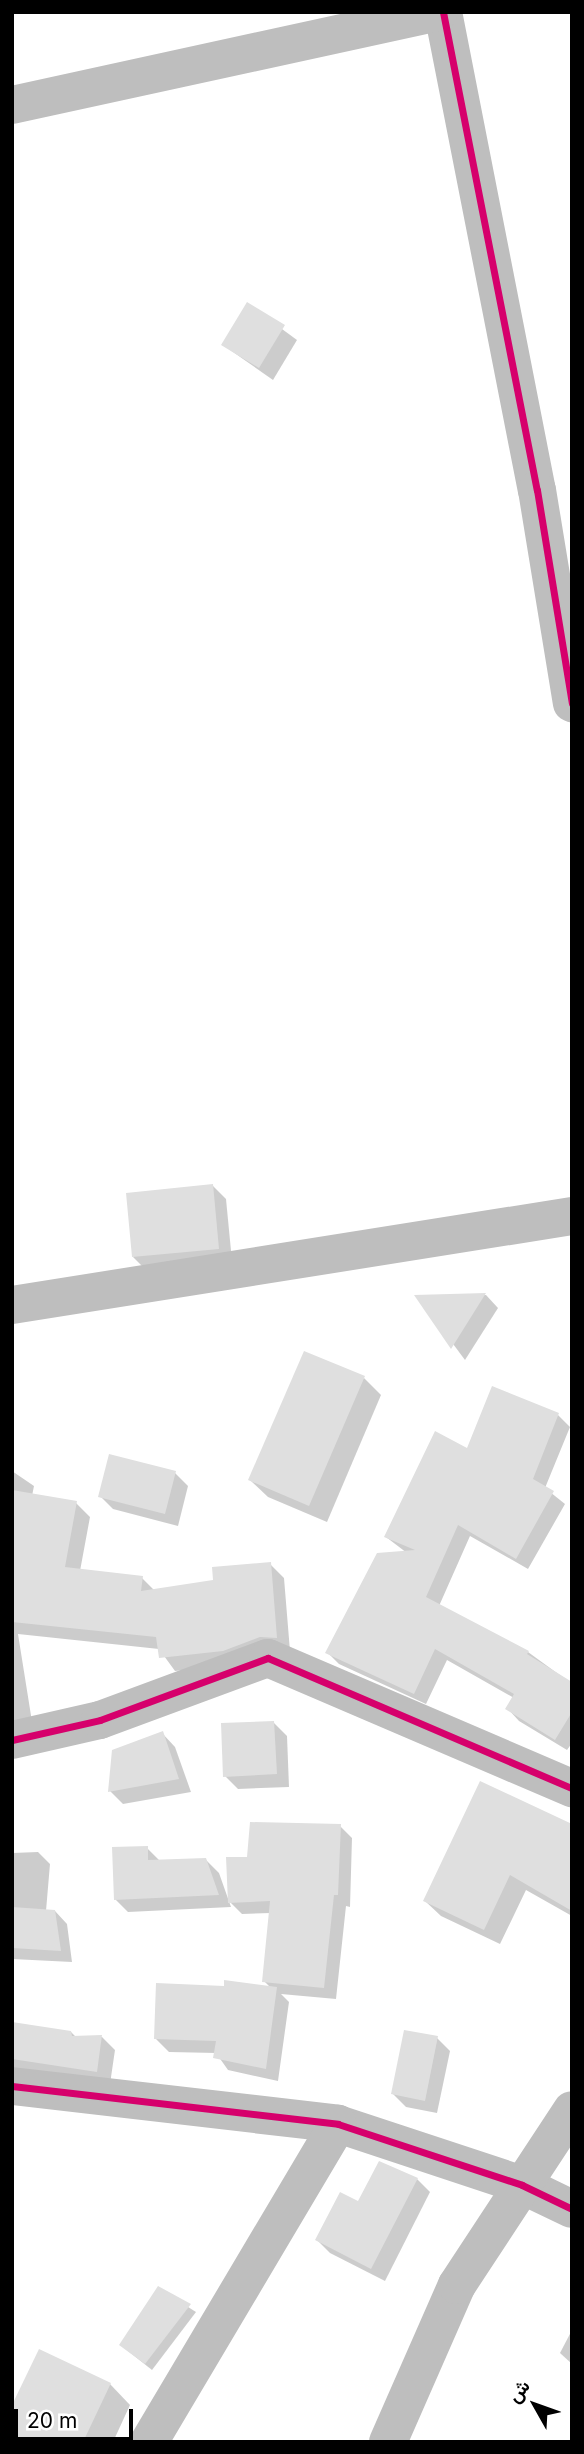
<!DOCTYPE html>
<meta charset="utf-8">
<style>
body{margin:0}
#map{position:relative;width:584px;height:2454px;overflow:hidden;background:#fff;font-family:Inter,Vazirmatn,sans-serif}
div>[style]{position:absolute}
.shadow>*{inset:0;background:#0003}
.building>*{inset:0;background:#dfdfdf}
.minor>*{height:38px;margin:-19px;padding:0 19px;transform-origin:19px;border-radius:19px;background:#bebebe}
.tertiary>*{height:38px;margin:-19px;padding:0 19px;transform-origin:19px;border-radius:19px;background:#bebebe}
.cycleway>*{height:7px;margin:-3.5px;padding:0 3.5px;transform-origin:3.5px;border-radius:3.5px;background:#d6006c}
span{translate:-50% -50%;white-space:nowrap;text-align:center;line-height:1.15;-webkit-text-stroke:6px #fff;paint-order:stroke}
.frame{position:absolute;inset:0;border:14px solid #000;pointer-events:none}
.north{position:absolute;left:500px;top:2370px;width:70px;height:70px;-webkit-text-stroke:5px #fff;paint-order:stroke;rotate:310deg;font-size:19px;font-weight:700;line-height:28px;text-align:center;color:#000}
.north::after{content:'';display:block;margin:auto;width:24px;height:32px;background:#000;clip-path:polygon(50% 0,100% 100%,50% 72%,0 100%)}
.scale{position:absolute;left:14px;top:2409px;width:119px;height:32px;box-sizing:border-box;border:4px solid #000;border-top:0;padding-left:9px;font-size:21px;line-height:24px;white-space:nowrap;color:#000;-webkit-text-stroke:5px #fff;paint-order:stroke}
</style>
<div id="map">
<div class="shadow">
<i style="clip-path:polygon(248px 304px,297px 340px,273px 380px,223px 345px)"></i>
<i style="clip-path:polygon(213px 1186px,226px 1199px,232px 1261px,146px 1270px,133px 1257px)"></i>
<i style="clip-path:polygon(486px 1295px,498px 1308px,465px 1360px,418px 1297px)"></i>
<i style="clip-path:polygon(364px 1378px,381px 1395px,327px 1522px,268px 1497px,250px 1480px)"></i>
<i style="clip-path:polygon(558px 1415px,570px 1427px,545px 1488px,565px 1504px,528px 1569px,470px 1536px,439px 1606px,528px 1652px,572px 1684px,572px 1743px,567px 1750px,519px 1721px,508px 1709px,514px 1698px,447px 1660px,426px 1704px,339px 1664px,327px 1652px,407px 1553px,386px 1537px,468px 1450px)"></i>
<i style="clip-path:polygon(12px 1471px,34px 1486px,32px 1496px,76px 1503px,90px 1517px,80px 1571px,142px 1578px,155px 1591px,215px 1582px,270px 1564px,284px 1578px,290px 1651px,234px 1665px,175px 1671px,159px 1649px,18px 1634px,33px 1728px,12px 1733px)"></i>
<i style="clip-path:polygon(175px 1473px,188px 1486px,178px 1526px,113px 1509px,100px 1496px)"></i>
<i style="clip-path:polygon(274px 1723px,287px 1736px,289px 1787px,238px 1789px,225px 1776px)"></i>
<i style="clip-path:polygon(162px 1733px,175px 1747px,191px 1792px,123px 1804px,110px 1791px)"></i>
<i style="clip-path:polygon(480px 1783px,572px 1864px,572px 1916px,526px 1890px,500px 1944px,441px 1916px,425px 1901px)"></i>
<i style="clip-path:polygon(340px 1826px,352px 1838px,350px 1907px,346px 1906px,336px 1999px,281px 1994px,289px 2002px,278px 2081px,228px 2070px,216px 2053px,169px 2052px,156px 2039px,271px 1988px,264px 1981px,271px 1913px,242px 1914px,229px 1901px,248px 1858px)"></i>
<i style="clip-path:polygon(147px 1848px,161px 1862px,206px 1860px,219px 1873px,231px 1907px,128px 1912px,115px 1899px)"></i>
<i style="clip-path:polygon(38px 1852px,50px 1864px,46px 1911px,55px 1911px,67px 1924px,72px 1962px,12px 1959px,12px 1853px)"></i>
<i style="clip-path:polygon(12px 2024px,71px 2032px,76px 2037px,102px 2037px,115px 2050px,110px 2084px,12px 2070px)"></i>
<i style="clip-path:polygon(437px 2038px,450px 2051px,437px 2113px,406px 2107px,393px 2094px)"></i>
<i style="clip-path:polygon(417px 2179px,430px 2192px,385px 2281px,330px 2253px,317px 2240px,359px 2203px)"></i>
<i style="clip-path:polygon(158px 2288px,196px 2312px,152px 2370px,128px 2351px)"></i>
<i style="clip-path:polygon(572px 2330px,572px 2364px,560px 2353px)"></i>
<i style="clip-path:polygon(110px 2384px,130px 2405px,113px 2442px,12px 2442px)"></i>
</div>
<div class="building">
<i style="clip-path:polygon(247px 302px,285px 325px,259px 368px,221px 345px)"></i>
<i style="clip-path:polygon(213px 1184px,219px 1249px,132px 1257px,126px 1193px)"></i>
<i style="clip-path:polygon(486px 1293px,451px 1349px,414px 1295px)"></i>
<i style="clip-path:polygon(304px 1351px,365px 1376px,309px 1506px,248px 1480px)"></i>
<i style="clip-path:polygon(492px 1386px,559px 1413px,533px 1479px,554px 1491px,516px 1559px,458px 1525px,426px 1597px,529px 1651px,527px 1654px,572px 1682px,572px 1712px,555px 1740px,505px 1709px,514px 1694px,435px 1649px,414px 1694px,325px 1653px,377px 1553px,415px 1550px,384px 1537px,435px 1431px,467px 1448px)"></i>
<i style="clip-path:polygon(109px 1454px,176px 1471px,165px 1514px,98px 1497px)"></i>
<i style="clip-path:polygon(12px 1490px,77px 1501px,65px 1567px,143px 1576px,141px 1591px,213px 1580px,212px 1567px,271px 1562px,277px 1638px,260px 1637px,223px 1651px,159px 1658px,156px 1637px,12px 1622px)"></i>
<i style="clip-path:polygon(274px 1721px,277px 1774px,223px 1777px,221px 1723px)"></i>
<i style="clip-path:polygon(163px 1731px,179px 1779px,108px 1792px,112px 1750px)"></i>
<i style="clip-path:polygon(480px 1781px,572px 1824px,572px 1911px,510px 1875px,484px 1930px,423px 1901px)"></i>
<i style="clip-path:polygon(250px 1822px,341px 1824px,338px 1895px,334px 1895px,324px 1988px,262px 1982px,270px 1901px,228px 1903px,226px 1857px,247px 1857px)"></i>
<i style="clip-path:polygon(148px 1846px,148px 1860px,206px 1858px,219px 1895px,114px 1900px,112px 1847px)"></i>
<i style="clip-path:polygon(12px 1907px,55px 1910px,61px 1951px,12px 1948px)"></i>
<i style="clip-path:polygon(224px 1980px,277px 1987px,266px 2069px,213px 2058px,216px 2041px,154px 2039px,156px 1983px,224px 1986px)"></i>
<i style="clip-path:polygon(12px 2022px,71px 2031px,72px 2036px,102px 2035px,97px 2072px,12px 2059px)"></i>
<i style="clip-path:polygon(404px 2030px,438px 2036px,425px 2101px,391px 2094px)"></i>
<i style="clip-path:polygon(379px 2161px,418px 2178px,371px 2269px,315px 2240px,340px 2192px,358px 2201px)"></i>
<i style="clip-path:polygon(158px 2286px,191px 2304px,145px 2364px,119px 2345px)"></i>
<i style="clip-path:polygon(39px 2349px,111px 2383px,83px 2442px,12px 2442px,12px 2405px)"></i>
</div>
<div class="minor">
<i style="left:443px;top:12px;width:487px;rotate:78.9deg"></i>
<i style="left:537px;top:490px;width:216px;rotate:80.7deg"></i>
<i style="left:12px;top:1305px;width:567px;rotate:-9.03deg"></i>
<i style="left:12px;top:1740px;width:90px;rotate:-12.8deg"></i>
<i style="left:100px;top:1720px;width:179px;rotate:-20.3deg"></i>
<i style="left:268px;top:1658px;width:331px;rotate:23.2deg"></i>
<i style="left:12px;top:2086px;width:328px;rotate:6.6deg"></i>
<i style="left:338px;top:2124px;width:194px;rotate:18.3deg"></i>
<i style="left:522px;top:2185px;width:55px;rotate:25.6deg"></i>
<i style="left:149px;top:2442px;width:370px;rotate:-59.3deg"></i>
<i style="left:388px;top:2442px;width:171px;rotate:-66.3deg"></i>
<i style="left:457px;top:2285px;width:209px;rotate:-56.7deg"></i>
</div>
<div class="tertiary">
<i style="left:12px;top:105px;width:437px;rotate:-12.3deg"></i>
</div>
<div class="cycleway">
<i style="left:443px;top:12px;width:487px;rotate:78.9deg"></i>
<i style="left:537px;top:490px;width:216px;rotate:80.7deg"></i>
<i style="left:12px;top:1740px;width:90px;rotate:-12.8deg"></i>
<i style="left:100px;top:1720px;width:179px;rotate:-20.3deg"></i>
<i style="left:268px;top:1658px;width:331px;rotate:23.2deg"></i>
<i style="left:12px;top:2086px;width:328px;rotate:6.6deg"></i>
<i style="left:338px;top:2124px;width:194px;rotate:18.3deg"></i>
<i style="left:522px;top:2185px;width:55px;rotate:25.6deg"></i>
</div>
<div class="frame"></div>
<div class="north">ش</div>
<div class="scale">20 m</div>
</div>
